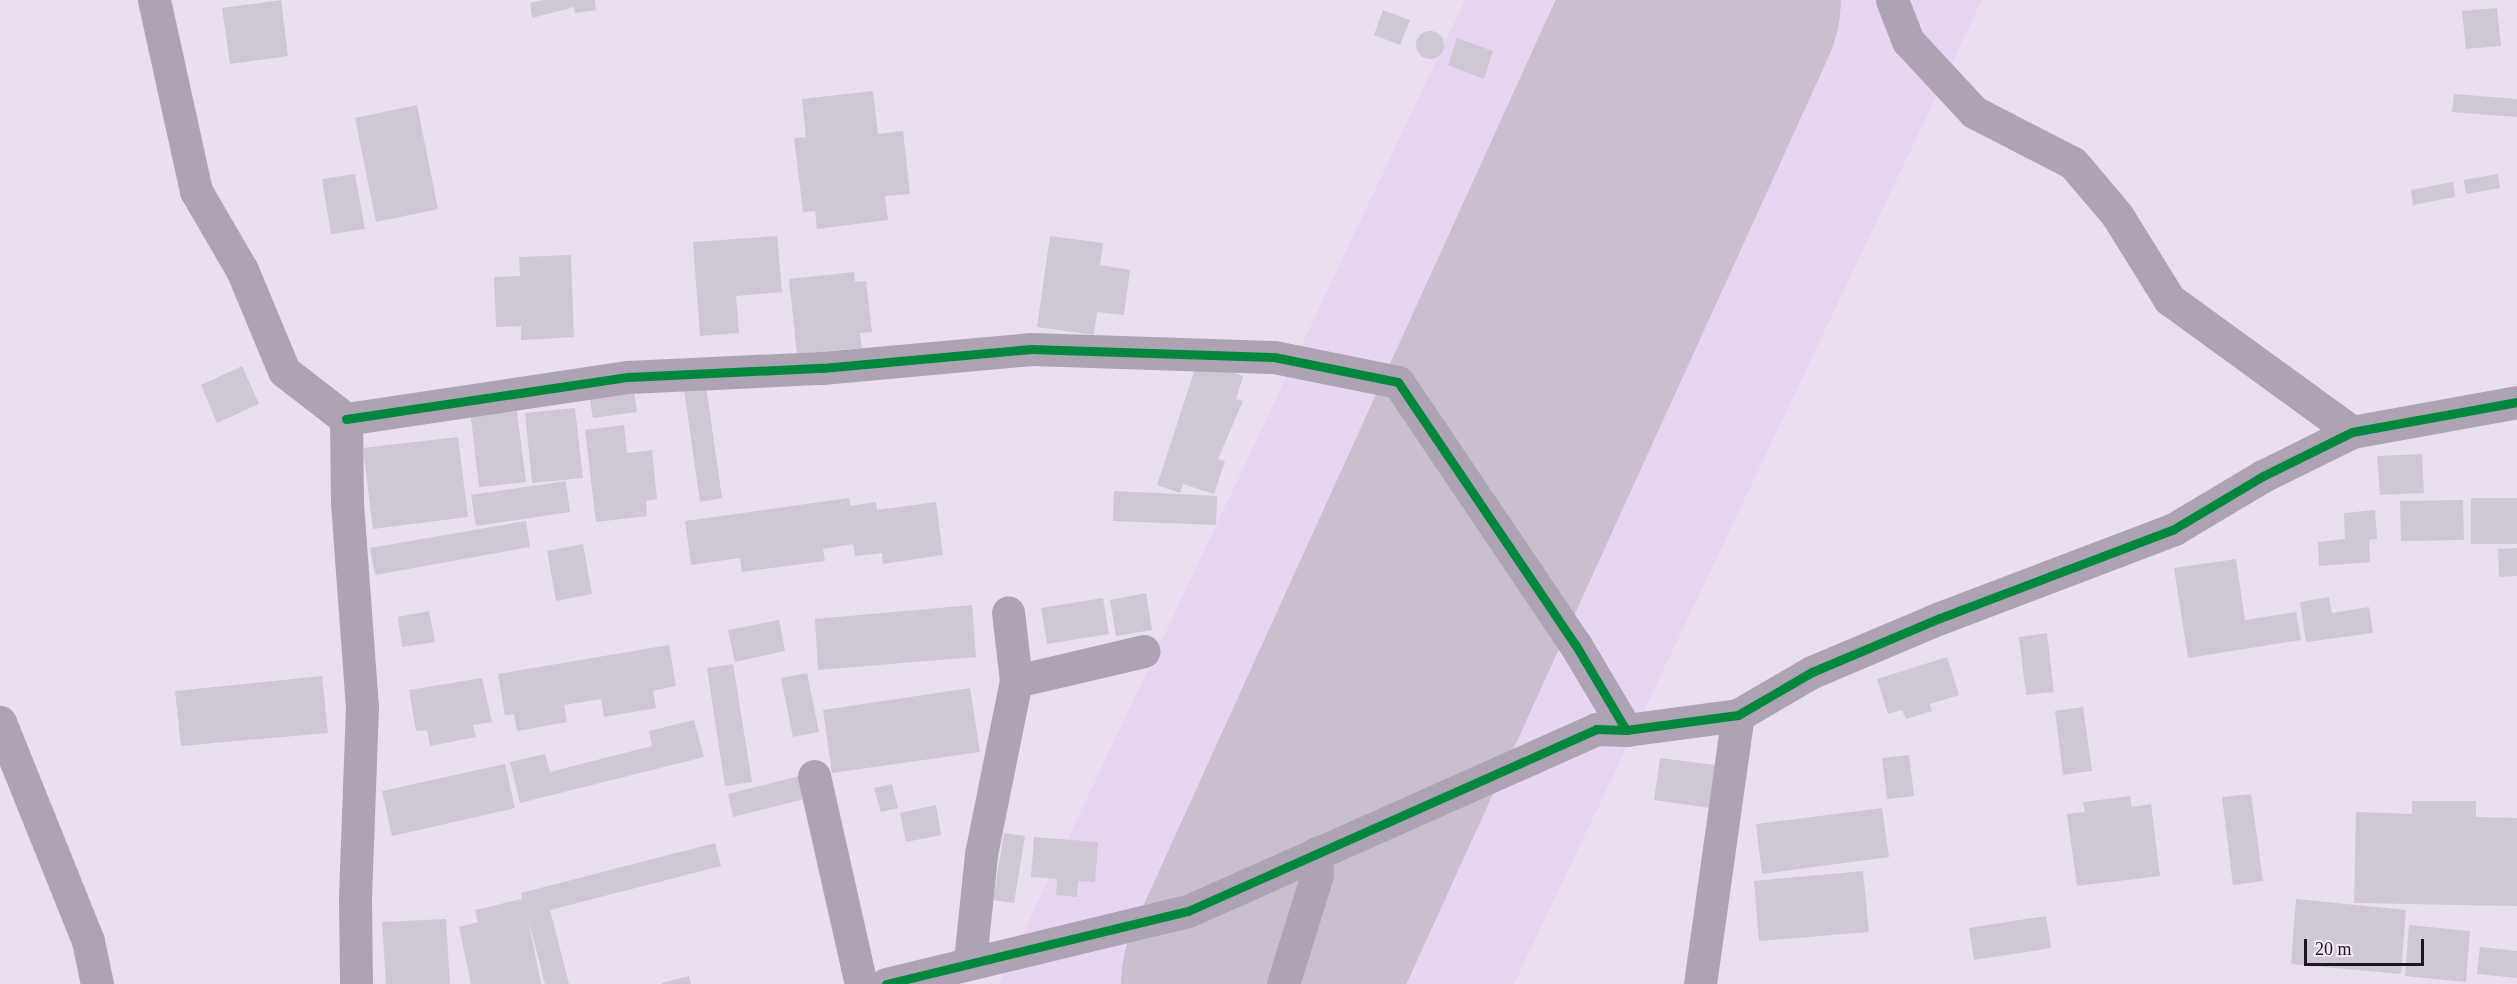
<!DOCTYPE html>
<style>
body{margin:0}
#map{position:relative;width:2517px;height:984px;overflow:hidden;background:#eadef0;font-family:Georgia,serif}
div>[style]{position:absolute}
.built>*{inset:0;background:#e8d5f2}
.runway>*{height:272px;margin:-136px;padding:0 136px;transform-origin:136px;border-radius:136px;background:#cabecf}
.building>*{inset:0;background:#d0c7d5}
.round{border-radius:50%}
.minor>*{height:33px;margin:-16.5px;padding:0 16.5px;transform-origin:16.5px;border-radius:16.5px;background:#aea3b4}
.cycleway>*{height:9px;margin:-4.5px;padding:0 4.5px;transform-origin:4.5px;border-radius:4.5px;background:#00873e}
span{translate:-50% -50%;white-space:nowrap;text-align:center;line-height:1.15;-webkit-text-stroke:5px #f5e8fc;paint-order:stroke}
.scale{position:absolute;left:2304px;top:939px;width:120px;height:27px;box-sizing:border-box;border:3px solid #1d1521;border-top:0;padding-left:8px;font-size:18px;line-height:21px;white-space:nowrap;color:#1d1521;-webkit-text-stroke:4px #f5e8fc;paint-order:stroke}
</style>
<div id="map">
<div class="built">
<i style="clip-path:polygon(1465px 0,1982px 0,1514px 984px,999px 984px)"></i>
</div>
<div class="runway">
<i style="left:1257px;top:984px;width:1081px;rotate:-65.52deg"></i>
</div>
<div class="building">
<i style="clip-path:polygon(281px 0,288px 56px,230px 64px,222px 8px)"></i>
<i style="clip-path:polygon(543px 0,595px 0,596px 10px,575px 13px,574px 7px,532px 18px,530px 3px)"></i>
<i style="clip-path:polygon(2497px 8px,2501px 46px,2466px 49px,2462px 11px)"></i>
<i style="clip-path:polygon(1383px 10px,1410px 20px,1400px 45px,1374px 35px)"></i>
<i class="round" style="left:1416px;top:31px;width:28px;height:28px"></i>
<i style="clip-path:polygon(1457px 38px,1493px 51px,1484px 79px,1448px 65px)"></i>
<i style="clip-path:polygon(873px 91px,878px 134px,903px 131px,910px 194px,885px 196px,888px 220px,817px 229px,815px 211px,803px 212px,794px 138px,806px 137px,802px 99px)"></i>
<i style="clip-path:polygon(2454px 94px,2517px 99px,2517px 117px,2452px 112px)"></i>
<i style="clip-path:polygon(417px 105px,438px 209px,376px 222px,355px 118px)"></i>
<i style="clip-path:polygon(355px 174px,365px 229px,331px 234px,322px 179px)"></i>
<i style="clip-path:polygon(2498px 174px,2500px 188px,2466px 194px,2464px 180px)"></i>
<i style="clip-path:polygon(2453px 182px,2455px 197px,2413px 205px,2411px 190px)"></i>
<i style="clip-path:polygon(777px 236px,782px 292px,736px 296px,739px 333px,700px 336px,693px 242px)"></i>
<i style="clip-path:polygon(1050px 236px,1103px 243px,1100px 265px,1130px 270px,1124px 315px,1097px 312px,1094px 335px,1037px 327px)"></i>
<i style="clip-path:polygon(571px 255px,574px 337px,521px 340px,521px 326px,496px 327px,494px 277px,520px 276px,519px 257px)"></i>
<i style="clip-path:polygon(854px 272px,855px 282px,866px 281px,872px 332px,860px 333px,862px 348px,797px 354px,789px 279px)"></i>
<i style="clip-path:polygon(1198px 360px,1243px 376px,1236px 399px,1243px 401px,1218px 459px,1225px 461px,1214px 494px,1183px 484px,1180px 493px,1157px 485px)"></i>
<i style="clip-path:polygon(242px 366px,259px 404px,217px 423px,201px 385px)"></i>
<i style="clip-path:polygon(633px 383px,637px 412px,593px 418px,588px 389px)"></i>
<i style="clip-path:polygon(706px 386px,722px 498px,700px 502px,684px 389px)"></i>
<i style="clip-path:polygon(516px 404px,526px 482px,479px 487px,470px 410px)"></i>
<i style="clip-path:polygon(575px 408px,583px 478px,532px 483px,525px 413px)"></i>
<i style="clip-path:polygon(624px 425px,627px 453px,652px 450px,657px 499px,646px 501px,647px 516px,596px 522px,585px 430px)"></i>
<i style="clip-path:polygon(458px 437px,468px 517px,373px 529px,363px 448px)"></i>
<i style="clip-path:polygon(2422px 454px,2424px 493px,2380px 495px,2377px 456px)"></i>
<i style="clip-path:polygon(566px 481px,570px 512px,476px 526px,471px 495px)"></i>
<i style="clip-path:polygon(1114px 491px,1217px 496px,1216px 525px,1113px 521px)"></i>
<i style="clip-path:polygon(849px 498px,850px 506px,876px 502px,877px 510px,936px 502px,943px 555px,883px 564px,882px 553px,855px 556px,853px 544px,823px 549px,825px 561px,742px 572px,740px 558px,691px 565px,685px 521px)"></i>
<i style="clip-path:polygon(2471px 498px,2517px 498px,2517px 544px,2471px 544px)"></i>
<i style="clip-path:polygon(2463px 500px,2464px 540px,2401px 541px,2400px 501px)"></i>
<i style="clip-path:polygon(2375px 510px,2377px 539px,2369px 540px,2370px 562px,2319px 566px,2318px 542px,2345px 539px,2344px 513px)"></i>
<i style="clip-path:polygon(526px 521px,530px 547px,375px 575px,370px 548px)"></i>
<i style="clip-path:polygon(583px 544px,592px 594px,556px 601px,547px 551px)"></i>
<i style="clip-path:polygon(2517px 548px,2517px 576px,2499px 577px,2498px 549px)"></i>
<i style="clip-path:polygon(2236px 559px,2245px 620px,2296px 612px,2301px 640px,2188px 658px,2174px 568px)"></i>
<i style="clip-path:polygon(1146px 593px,1152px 630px,1116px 636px,1110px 600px)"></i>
<i style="clip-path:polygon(2329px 597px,2332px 613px,2369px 607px,2373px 633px,2306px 642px,2300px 602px)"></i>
<i style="clip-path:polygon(1103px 598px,1109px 634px,1047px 644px,1041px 608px)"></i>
<i style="clip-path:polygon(972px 605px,976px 657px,818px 670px,815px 619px)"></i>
<i style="clip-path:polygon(429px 611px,435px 642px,402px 647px,398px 617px)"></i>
<i style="clip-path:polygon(779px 620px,785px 651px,735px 662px,728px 630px)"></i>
<i style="clip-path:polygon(2047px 633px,2054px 692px,2026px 695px,2019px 637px)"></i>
<i style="clip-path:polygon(669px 645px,676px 686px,653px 691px,656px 708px,604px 717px,601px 699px,564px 705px,567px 722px,517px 731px,514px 714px,505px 715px,498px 674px)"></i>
<i style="clip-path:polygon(1947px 657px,1959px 695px,1930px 704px,1932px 711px,1906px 719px,1902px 710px,1888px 714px,1877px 679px)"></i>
<i style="clip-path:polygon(733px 664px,752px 782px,725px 786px,707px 668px)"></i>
<i style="clip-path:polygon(807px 673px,819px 732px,793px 737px,781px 678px)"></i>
<i style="clip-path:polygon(322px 676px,328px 733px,181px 746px,175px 691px)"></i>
<i style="clip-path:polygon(482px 678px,492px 722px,473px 725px,476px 737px,430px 746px,427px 730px,416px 731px,409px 690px)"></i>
<i style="clip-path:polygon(970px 688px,980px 752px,832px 773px,823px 710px)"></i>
<i style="clip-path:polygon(2083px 707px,2092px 771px,2063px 775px,2055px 711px)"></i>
<i style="clip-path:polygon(694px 720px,704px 757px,520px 803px,510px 762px,545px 754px,550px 772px,652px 746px,649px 731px)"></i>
<i style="clip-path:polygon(1909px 755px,1914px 796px,1887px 799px,1882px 758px)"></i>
<i style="clip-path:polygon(1660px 758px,1723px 766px,1717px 809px,1654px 800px)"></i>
<i style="clip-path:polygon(505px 764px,515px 808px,392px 836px,382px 791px)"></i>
<i style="clip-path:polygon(799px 776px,805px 799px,733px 817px,728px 794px)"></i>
<i style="clip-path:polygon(892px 784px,898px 808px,881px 812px,874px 788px)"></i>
<i style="clip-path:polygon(2251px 794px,2263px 881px,2233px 885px,2222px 797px)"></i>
<i style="clip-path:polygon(2130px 796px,2132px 807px,2151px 804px,2160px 876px,2077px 886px,2067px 814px,2085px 812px,2083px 802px)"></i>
<i style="clip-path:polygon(2412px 801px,2476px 801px,2476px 817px,2517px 818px,2517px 906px,2354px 903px,2356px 812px,2412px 814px)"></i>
<i style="clip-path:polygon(936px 805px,941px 835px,906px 842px,900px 813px)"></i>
<i style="clip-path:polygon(1882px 808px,1889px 857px,1762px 874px,1756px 824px)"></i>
<i style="clip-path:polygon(1004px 833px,1025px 836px,1014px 903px,993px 900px)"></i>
<i style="clip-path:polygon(1034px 837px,1098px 842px,1095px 882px,1078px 881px,1077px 897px,1056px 895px,1057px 879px,1031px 877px)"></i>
<i style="clip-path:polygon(715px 843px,721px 866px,550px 910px,569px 984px,545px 984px,528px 918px,541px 984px,471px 984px,459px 927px,478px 922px,475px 910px,522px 899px,521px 893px)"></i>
<i style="clip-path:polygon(1863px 871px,1869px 932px,1759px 941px,1754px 881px)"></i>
<i style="clip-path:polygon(2296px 899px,2406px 910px,2401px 974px,2291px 964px)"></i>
<i style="clip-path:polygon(2046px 916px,2051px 948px,1974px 960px,1969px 928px)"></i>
<i style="clip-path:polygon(446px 919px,450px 984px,386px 984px,382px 922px)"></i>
<i style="clip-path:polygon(2409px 925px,2470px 931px,2466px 982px,2405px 976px)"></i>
<i style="clip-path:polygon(2480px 947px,2517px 951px,2517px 978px,2477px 974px)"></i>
<i style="clip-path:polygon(689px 976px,691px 984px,662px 984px,662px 983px)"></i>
</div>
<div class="minor">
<i style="left:154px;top:0;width:196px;rotate:77.6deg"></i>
<i style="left:196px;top:191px;width:91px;rotate:59.8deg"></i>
<i style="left:242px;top:270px;width:109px;rotate:67.4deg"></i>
<i style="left:284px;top:371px;width:78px;rotate:37.7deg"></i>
<i style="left:346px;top:419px;width:84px;rotate:89.3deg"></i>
<i style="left:347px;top:503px;width:204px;rotate:85.8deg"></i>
<i style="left:362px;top:706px;width:194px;rotate:92.1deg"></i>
<i style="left:355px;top:900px;width:84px;rotate:89.3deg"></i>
<i style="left:1892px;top:0;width:44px;rotate:68.7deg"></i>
<i style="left:1908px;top:41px;width:97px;rotate:47.1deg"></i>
<i style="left:1974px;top:112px;width:111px;rotate:27.3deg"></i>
<i style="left:2073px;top:163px;width:68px;rotate:49.8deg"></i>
<i style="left:2117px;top:215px;width:99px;rotate:58.2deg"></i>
<i style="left:2169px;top:299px;width:226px;rotate:36deg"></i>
<i style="left:346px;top:419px;width:285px;rotate:-8.5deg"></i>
<i style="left:628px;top:377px;width:194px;rotate:-2.7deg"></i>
<i style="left:822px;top:368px;width:210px;rotate:-5.2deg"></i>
<i style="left:1031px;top:349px;width:243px;rotate:1.9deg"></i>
<i style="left:1274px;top:357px;width:126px;rotate:11.4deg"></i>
<i style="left:1398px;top:382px;width:316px;rotate:56deg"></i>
<i style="left:1575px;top:644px;width:100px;rotate:59.3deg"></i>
<i style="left:1016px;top:681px;width:131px;rotate:-13.2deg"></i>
<i style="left:0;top:722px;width:236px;rotate:68.1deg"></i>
<i style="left:88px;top:941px;width:44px;rotate:78.2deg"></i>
<i style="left:814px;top:776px;width:213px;rotate:77.3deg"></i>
<i style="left:970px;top:961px;width:108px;rotate:-84.1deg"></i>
<i style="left:981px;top:854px;width:177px;rotate:-78.6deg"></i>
<i style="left:1016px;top:681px;width:69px;rotate:-96.6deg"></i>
<i style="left:886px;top:984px;width:311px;rotate:-13.6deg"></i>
<i style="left:1188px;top:911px;width:447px;rotate:-24deg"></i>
<i style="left:1596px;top:729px;width:30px;rotate:2deg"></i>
<i style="left:1626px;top:730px;width:113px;rotate:-7.6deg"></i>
<i style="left:1738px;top:715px;width:86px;rotate:-30.2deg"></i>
<i style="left:1812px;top:672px;width:139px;rotate:-22.9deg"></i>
<i style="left:1940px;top:618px;width:250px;rotate:-20.8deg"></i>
<i style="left:2174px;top:529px;width:104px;rotate:-30.8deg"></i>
<i style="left:2263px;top:476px;width:99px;rotate:-26.3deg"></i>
<i style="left:2352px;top:432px;width:168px;rotate:-10.3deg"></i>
<i style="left:1283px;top:984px;width:114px;rotate:-72.7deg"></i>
<i style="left:1317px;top:875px;width:22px;rotate:-93deg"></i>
<i style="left:1700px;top:984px;width:272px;rotate:-82deg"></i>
</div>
<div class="cycleway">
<i style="left:346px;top:419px;width:285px;rotate:-8.5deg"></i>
<i style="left:628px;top:377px;width:194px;rotate:-2.7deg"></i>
<i style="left:822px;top:368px;width:210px;rotate:-5.2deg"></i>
<i style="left:1031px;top:349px;width:243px;rotate:1.9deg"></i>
<i style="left:1274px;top:357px;width:126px;rotate:11.4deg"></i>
<i style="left:1398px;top:382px;width:316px;rotate:56deg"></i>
<i style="left:1575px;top:644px;width:100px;rotate:59.3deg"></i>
<i style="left:886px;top:984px;width:311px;rotate:-13.6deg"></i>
<i style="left:1188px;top:911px;width:447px;rotate:-24deg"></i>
<i style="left:1596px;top:729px;width:30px;rotate:2deg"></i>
<i style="left:1626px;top:730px;width:113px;rotate:-7.6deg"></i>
<i style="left:1738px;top:715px;width:86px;rotate:-30.2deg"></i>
<i style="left:1812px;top:672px;width:139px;rotate:-22.9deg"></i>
<i style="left:1940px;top:618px;width:250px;rotate:-20.8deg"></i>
<i style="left:2174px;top:529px;width:104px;rotate:-30.8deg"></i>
<i style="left:2263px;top:476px;width:99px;rotate:-26.3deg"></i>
<i style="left:2352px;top:432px;width:168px;rotate:-10.3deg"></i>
</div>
<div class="scale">20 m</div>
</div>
